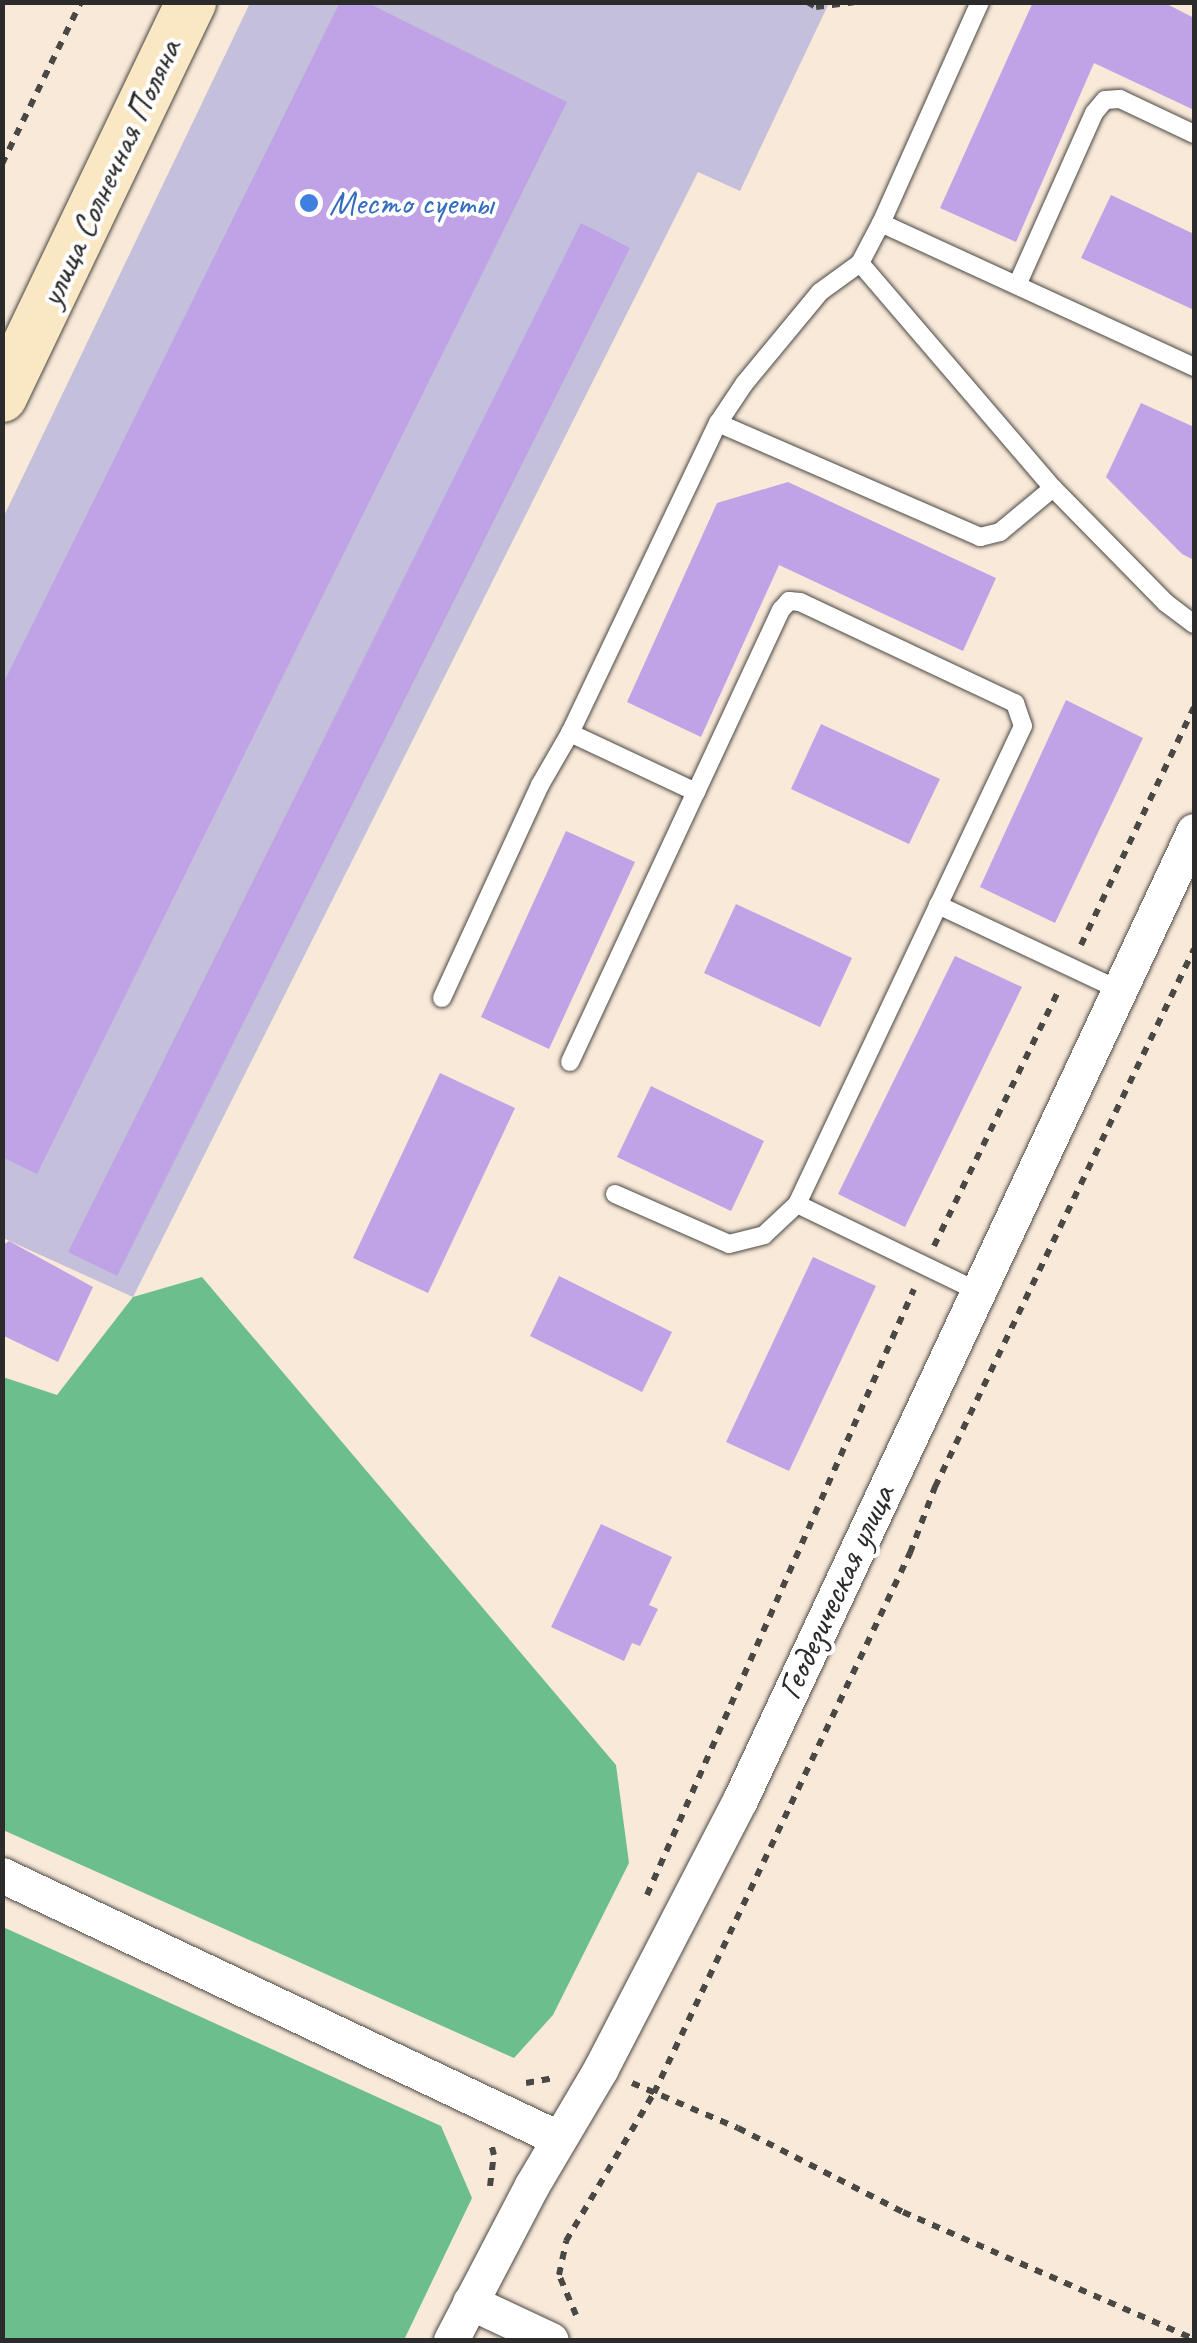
<!DOCTYPE html>
<meta charset="utf-8">
<style>
body{margin:0}
#map{position:relative;width:1197px;height:2343px;overflow:hidden;background:#f9e9d8;font-family:Caveat,sans-serif}
div>[style]{position:absolute}
.industrial>*{inset:0;background:#c4c0db}
.forest>*{inset:0;background:#6cbf8c}
.building>*{inset:0;background:#bfa3e6}
.path>*{height:6px;margin-top:-3px;transform-origin:0;background:repeating-linear-gradient(90deg,#4a4845 0 8px,transparent 0 16px)}
.roads{filter:drop-shadow(0 0 2px #4a4845) drop-shadow(0 0 2px #4a4845)}
.lane>*{height:18px;margin:-9px;padding:0 9px;transform-origin:9px;border-radius:9px;background:#fff}
.street>*{height:35px;margin:-17.5px;padding:0 17.5px;transform-origin:17.5px;border-radius:17.5px;background:#fff}
.secondary>*{height:50px;margin:-25px;padding:0 25px;transform-origin:25px;border-radius:25px;background:#fae7c3}
.dots>*{width:28px;height:28px;translate:-50% -50%;box-sizing:border-box;border:5px solid #fff;border-radius:50%}
span{translate:-50% -50%;white-space:nowrap;text-align:center;line-height:1.15;-webkit-text-stroke:8px #fff;paint-order:stroke}
.street-label{font-size:35px;color:#2b2b2b}
.shop-label{font-size:35px;color:#366cbe}
.left{translate:0 -50%;text-align:left}
.frame{position:absolute;inset:0;border:5px solid #2b2b2b;pointer-events:none}
</style>
<div id="map">
<div class="industrial">
<i style="clip-path:polygon(250px 3px,829px 3px,740px 191px,698px 172px,133px 1297px,3px 1238px,2px 520px)"></i>
</div>
<div class="forest">
<i style="clip-path:polygon(202px 1277px,616px 1765px,629px 1863px,553px 2015px,514px 2058px,3px 1830px,3px 1377px,57px 1395px,133px 1297px)"></i>
<i style="clip-path:polygon(3px 1927px,441px 2126px,472px 2198px,404px 2340px,3px 2340px)"></i>
</div>
<div class="building">
<i style="clip-path:polygon(340px 2px,366px 2px,567px 102px,37px 1174px,2px 1157px,2px 686px)"></i>
<i style="clip-path:polygon(1033px 2px,1163px 2px,1194px 18px,1194px 110px,1094px 63px,1016px 242px,940px 208px)"></i>
<i style="clip-path:polygon(1111px 195px,1194px 234px,1194px 310px,1081px 258px)"></i>
<i style="clip-path:polygon(581px 223px,630px 248px,117px 1276px,68px 1252px)"></i>
<i style="clip-path:polygon(1141px 403px,1194px 427px,1194px 560px,1182px 554px,1106px 477px)"></i>
<i style="clip-path:polygon(788px 482px,996px 578px,963px 651px,779px 565px,701px 737px,627px 702px,717px 503px)"></i>
<i style="clip-path:polygon(1066px 700px,1143px 738px,1055px 923px,980px 887px)"></i>
<i style="clip-path:polygon(821px 724px,940px 779px,909px 844px,791px 789px)"></i>
<i style="clip-path:polygon(566px 831px,635px 862px,549px 1049px,481px 1017px)"></i>
<i style="clip-path:polygon(736px 904px,852px 958px,820px 1027px,704px 973px)"></i>
<i style="clip-path:polygon(955px 956px,1022px 987px,905px 1227px,838px 1194px)"></i>
<i style="clip-path:polygon(440px 1073px,515px 1108px,428px 1293px,353px 1258px)"></i>
<i style="clip-path:polygon(651px 1086px,764px 1141px,731px 1211px,617px 1157px)"></i>
<i style="clip-path:polygon(9px 1241px,93px 1287px,58px 1362px,2px 1335px,2px 1246px)"></i>
<i style="clip-path:polygon(813px 1257px,876px 1286px,789px 1471px,726px 1442px)"></i>
<i style="clip-path:polygon(559px 1276px,672px 1332px,642px 1392px,530px 1336px)"></i>
<i style="clip-path:polygon(601px 1524px,672px 1557px,649px 1605px,658px 1609px,640px 1646px,632px 1643px,624px 1661px,551px 1627px)"></i>
</div>
<div class="path">
<i style="left:807px;top:2px;width:10px;rotate:29deg"></i>
<i style="left:816px;top:7px;width:38px;rotate:-7deg"></i>
<i style="left:2px;top:164px;width:180px;rotate:-64deg"></i>
<i style="left:1081px;top:945px;width:263px;rotate:-64.6deg"></i>
<i style="left:934px;top:1246px;width:287px;rotate:-64deg"></i>
<i style="left:647px;top:1895px;width:662px;rotate:-66.22deg"></i>
<i style="left:526px;top:2083px;width:27px;rotate:-10deg"></i>
<i style="left:632px;top:2083px;width:115px;rotate:23deg"></i>
<i style="left:738px;top:2128px;width:185px;rotate:27deg"></i>
<i style="left:903px;top:2212px;width:318px;rotate:23.6deg"></i>
<i style="left:490px;top:2186px;width:31px;rotate:-83deg"></i>
<i style="left:494px;top:2155px;width:11px;rotate:-105deg"></i>
<i style="left:576px;top:2315px;width:43px;rotate:-113deg"></i>
<i style="left:559px;top:2275px;width:35px;rotate:-78deg"></i>
<i style="left:566px;top:2241px;width:172px;rotate:-59.3deg"></i>
<i style="left:654px;top:2093px;width:598px;rotate:-64.64deg"></i>
<i style="left:910px;top:1553px;width:71px;rotate:-69.3deg"></i>
<i style="left:935px;top:1487px;width:597px;rotate:-64.29deg"></i>
</div>
<div class="roads">
<div class="lane">
<i style="left:980px;top:2px;width:242px;rotate:114.1deg"></i>
<i style="left:881px;top:223px;width:345px;rotate:24.7deg"></i>
<i style="left:860px;top:263px;width:296px;rotate:49.4deg"></i>
<i style="left:1018px;top:283px;width:186px;rotate:-65.9deg"></i>
<i style="left:1094px;top:113px;width:17px;rotate:-50deg"></i>
<i style="left:1105px;top:100px;width:15px;rotate:-4deg"></i>
<i style="left:1120px;top:99px;width:82px;rotate:25.3deg"></i>
<i style="left:718px;top:423px;width:286px;rotate:23.5deg"></i>
<i style="left:980px;top:537px;width:21px;rotate:-14deg"></i>
<i style="left:1000px;top:532px;width:69px;rotate:-39.7deg"></i>
<i style="left:1053px;top:488px;width:161px;rotate:45.5deg"></i>
<i style="left:1166px;top:603px;width:35px;rotate:37deg"></i>
<i style="left:570px;top:733px;width:139px;rotate:25.1deg"></i>
<i style="left:696px;top:792px;width:201px;rotate:-65deg"></i>
<i style="left:781px;top:610px;width:12px;rotate:-48deg"></i>
<i style="left:789px;top:601px;width:11px;rotate:5deg"></i>
<i style="left:800px;top:602px;width:238px;rotate:25.2deg"></i>
<i style="left:1015px;top:703px;width:24px;rotate:71deg"></i>
<i style="left:1023px;top:726px;width:529px;rotate:115.3deg"></i>
<i style="left:797px;top:1204px;width:198px;rotate:25.8deg"></i>
<i style="left:938px;top:905px;width:198px;rotate:25.1deg"></i>
<i style="left:442px;top:998px;width:234px;rotate:-65.3deg"></i>
<i style="left:540px;top:785px;width:60px;rotate:-60deg"></i>
<i style="left:570px;top:733px;width:344px;rotate:-64.5deg"></i>
<i style="left:718px;top:423px;width:47px;rotate:-56.3deg"></i>
<i style="left:744px;top:384px;width:119px;rotate:-50.4deg"></i>
<i style="left:820px;top:292px;width:49px;rotate:-35.9deg"></i>
<i style="left:860px;top:263px;width:45px;rotate:-62.3deg"></i>
<i style="left:570px;top:1062px;width:298px;rotate:-65deg"></i>
<i style="left:615px;top:1194px;width:124px;rotate:23.7deg"></i>
<i style="left:729px;top:1244px;width:36px;rotate:-14deg"></i>
<i style="left:764px;top:1235px;width:45px;rotate:-43.2deg"></i>
</div>
<div class="street">
<i style="left:2px;top:1875px;width:615px;rotate:25.32deg"></i>
<i style="left:470px;top:2302px;width:89px;rotate:25.1deg"></i>
<i style="left:451px;top:2340px;width:175px;rotate:-62.4deg"></i>
<i style="left:532px;top:2185px;width:134px;rotate:-59.4deg"></i>
<i style="left:600px;top:2070px;width:304px;rotate:-62.6deg"></i>
<i style="left:740px;top:1800px;width:1070px;rotate:-64.9deg"></i>
</div>
<div class="secondary">
<i style="left:2px;top:397px;width:438px;rotate:-64.4deg"></i>
</div>
</div>
<div class="dots">
<i style="left:309px;top:203px;background:#3f7fe0"></i>
</div>
<div class="street-label">
<span style="left:110px;top:173px;rotate:-65deg">улица Солнечная Поляна</span>
<span style="left:836px;top:1592px;rotate:-65deg">Геодезическая улица</span>
</div>
<div class="shop-label">
<span class="left" style="left:329px;top:203px">Место суеты</span>
</div>
<div class="frame"></div>
</div>
